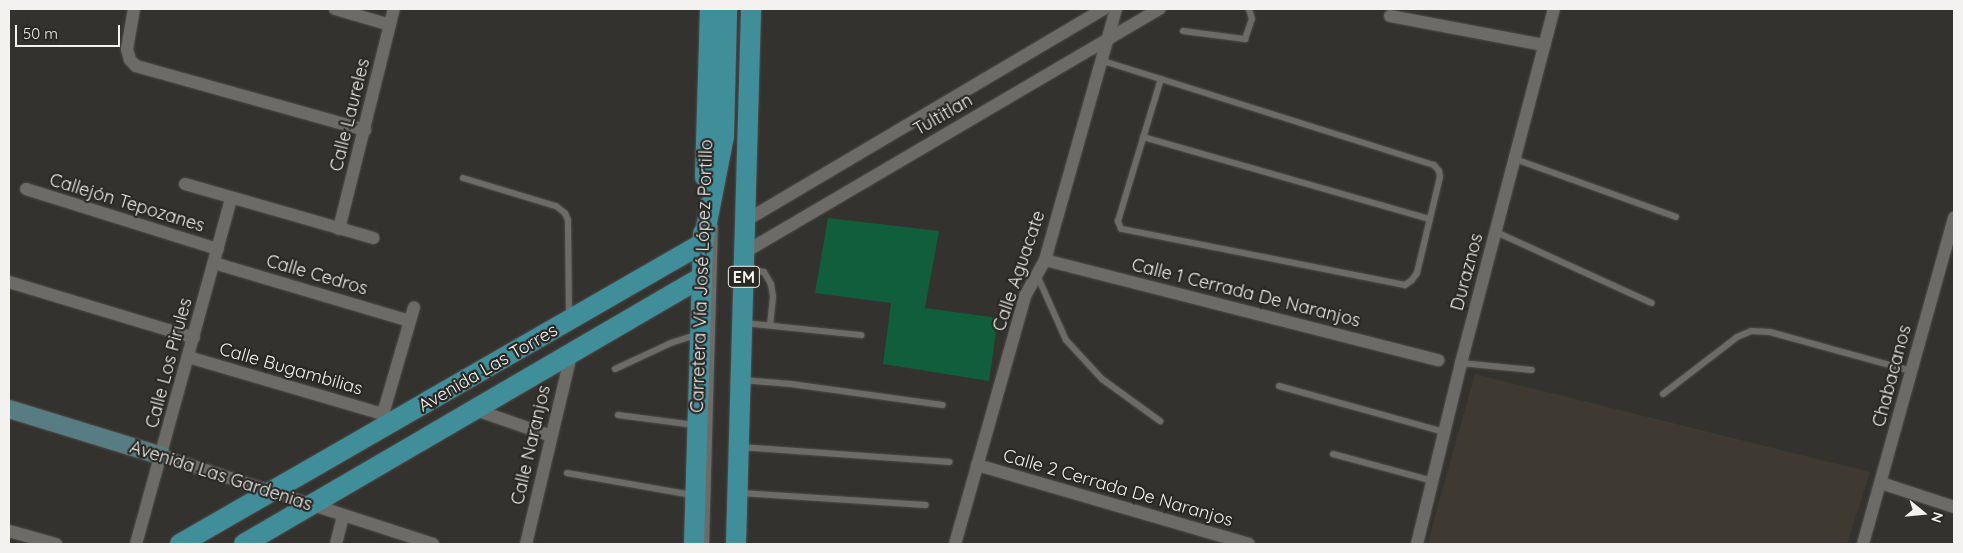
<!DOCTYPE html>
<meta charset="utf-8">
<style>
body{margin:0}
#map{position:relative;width:1963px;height:553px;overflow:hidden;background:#33322e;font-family:Quicksand,sans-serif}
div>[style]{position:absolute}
.built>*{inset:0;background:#3f3a31}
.green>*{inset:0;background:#105e3b}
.roads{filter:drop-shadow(0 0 1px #4f4e4b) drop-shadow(0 0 1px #4f4e4b)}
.lane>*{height:6px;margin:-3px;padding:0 3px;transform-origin:3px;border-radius:3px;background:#6d6b67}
.street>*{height:12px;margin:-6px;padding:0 6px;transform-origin:6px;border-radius:6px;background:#6d6b67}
.secondary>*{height:18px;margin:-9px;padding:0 9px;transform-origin:9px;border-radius:9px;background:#577c81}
.primary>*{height:20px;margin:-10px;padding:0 10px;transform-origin:10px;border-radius:10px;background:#418e9b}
span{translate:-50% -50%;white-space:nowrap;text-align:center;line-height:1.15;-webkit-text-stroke:4.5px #292825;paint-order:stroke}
.shield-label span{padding:1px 4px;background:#292825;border:1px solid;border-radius:4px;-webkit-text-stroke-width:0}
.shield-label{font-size:16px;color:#f3f2f0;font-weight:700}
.street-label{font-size:18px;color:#f3f2f0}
.frame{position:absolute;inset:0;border:10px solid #f3f2f0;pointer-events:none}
.north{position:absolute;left:1898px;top:488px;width:50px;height:50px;-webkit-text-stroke:4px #292825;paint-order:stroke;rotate:107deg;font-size:14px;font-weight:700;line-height:20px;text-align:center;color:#f3f2f0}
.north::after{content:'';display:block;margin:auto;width:18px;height:22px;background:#f3f2f0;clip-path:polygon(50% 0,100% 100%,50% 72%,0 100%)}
.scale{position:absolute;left:15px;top:25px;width:105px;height:22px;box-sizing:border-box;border:2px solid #f3f2f0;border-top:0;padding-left:6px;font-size:15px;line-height:18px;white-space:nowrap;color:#f3f2f0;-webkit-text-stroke:4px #292825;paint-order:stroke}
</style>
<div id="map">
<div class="built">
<i style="clip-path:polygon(1475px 374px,1870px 472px,1847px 544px,1427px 544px)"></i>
</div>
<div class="green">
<i style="clip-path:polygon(828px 218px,939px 231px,925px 308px,998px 318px,989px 381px,883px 364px,891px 303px,815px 293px)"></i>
</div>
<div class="roads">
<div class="lane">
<i style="left:1183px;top:31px;width:63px;rotate:7.4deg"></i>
<i style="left:1245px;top:39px;width:21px;rotate:-71deg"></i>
<i style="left:1252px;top:19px;width:10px;rotate:-107deg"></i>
<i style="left:1100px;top:60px;width:64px;rotate:17.3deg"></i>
<i style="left:1161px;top:79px;width:286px;rotate:17.5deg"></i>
<i style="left:1434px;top:165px;width:8px;rotate:50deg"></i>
<i style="left:1439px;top:171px;width:6px;rotate:81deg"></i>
<i style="left:1440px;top:177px;width:99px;rotate:103.5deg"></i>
<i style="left:1417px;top:273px;width:9px;rotate:126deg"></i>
<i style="left:1412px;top:280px;width:9px;rotate:144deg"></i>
<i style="left:1405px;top:285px;width:289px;rotate:-168.8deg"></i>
<i style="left:1121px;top:229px;width:9px;rotate:-111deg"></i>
<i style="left:1118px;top:221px;width:148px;rotate:-73.2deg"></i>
<i style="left:1143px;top:137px;width:298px;rotate:16deg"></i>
<i style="left:1515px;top:159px;width:171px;rotate:19.8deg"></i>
<i style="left:463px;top:178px;width:97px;rotate:16.8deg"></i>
<i style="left:556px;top:206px;width:11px;rotate:38deg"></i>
<i style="left:565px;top:213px;width:8px;rotate:67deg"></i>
<i style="left:568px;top:220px;width:95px;rotate:89.4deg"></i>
<i style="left:1496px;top:232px;width:171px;rotate:24.5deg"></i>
<i style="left:745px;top:268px;width:19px;rotate:12deg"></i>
<i style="left:764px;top:272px;width:14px;rotate:60deg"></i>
<i style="left:771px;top:284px;width:13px;rotate:81deg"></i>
<i style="left:773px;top:297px;width:27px;rotate:96deg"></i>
<i style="left:1037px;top:275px;width:71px;rotate:66deg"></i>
<i style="left:1066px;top:340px;width:53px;rotate:47.3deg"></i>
<i style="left:1102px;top:379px;width:72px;rotate:35.9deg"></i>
<i style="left:744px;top:323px;width:118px;rotate:5.9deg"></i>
<i style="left:1461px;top:363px;width:71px;rotate:5.6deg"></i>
<i style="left:615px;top:369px;width:62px;rotate:-24.9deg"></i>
<i style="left:671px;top:343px;width:26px;rotate:-18deg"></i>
<i style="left:742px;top:380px;width:49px;rotate:4.7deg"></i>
<i style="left:791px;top:384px;width:153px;rotate:7.9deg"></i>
<i style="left:1279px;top:386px;width:171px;rotate:15.6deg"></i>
<i style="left:1663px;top:394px;width:93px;rotate:-37.6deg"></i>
<i style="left:1737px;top:337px;width:15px;rotate:-23deg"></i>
<i style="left:1751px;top:331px;width:19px;rotate:3deg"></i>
<i style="left:1770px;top:332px;width:147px;rotate:15.4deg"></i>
<i style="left:618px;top:415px;width:77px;rotate:7.5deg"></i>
<i style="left:740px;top:447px;width:210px;rotate:4.1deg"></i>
<i style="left:1333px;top:454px;width:104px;rotate:15.1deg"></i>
<i style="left:567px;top:473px;width:127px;rotate:10deg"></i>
<i style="left:741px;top:493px;width:185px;rotate:3.7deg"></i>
<i style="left:706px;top:544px;width:317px;rotate:-88.4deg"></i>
</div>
<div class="street">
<i style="left:134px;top:9px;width:41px;rotate:99.9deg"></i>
<i style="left:127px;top:49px;width:11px;rotate:75deg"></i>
<i style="left:130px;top:60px;width:8px;rotate:45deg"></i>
<i style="left:136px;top:66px;width:238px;rotate:15.6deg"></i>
<i style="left:335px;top:9px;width:57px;rotate:16.2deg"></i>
<i style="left:1390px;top:16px;width:157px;rotate:10.7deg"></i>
<i style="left:185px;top:184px;width:196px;rotate:16deg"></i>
<i style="left:26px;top:189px;width:201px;rotate:17.4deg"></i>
<i style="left:745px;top:221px;width:417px;rotate:-30.6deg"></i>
<i style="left:339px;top:229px;width:227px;rotate:-76deg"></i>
<i style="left:745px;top:252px;width:481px;rotate:-30.4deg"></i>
<i style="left:1045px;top:260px;width:406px;rotate:14.3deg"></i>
<i style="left:214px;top:263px;width:204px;rotate:16.5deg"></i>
<i style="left:9px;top:282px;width:193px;rotate:16.8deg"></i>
<i style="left:188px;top:357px;width:203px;rotate:16.3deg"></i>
<i style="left:476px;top:410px;width:79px;rotate:19.1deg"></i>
<i style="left:387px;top:422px;width:9px;rotate:-117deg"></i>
<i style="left:383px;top:414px;width:111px;rotate:-73.8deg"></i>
<i style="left:162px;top:456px;width:285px;rotate:18deg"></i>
<i style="left:977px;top:465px;width:283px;rotate:16.2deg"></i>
<i style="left:1881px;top:483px;width:77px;rotate:18.2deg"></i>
<i style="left:9px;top:531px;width:49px;rotate:15.5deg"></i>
<i style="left:136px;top:544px;width:359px;rotate:-74.6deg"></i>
<i style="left:336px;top:544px;width:29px;rotate:-76deg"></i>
<i style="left:526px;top:544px;width:194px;rotate:-76.6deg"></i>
<i style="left:955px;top:544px;width:258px;rotate:-74.2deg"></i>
<i style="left:1025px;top:296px;width:41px;rotate:-60.9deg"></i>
<i style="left:1045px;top:260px;width:261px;rotate:-74.2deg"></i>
<i style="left:1417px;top:544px;width:186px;rotate:-76.3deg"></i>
<i style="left:1461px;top:363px;width:366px;rotate:-75.3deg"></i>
<i style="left:1863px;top:544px;width:339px;rotate:-74.4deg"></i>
</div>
<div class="secondary">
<i style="left:9px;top:409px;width:160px;rotate:17.1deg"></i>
</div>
<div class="primary">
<i style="left:705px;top:177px;width:168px;rotate:-88.3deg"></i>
<i style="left:180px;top:544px;width:603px;rotate:-29.92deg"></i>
<i style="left:703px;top:243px;width:109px;rotate:-78.9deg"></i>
<i style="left:724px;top:136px;width:127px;rotate:-88.6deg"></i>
<i style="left:244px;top:544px;width:530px;rotate:-30.24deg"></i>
<i style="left:694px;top:544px;width:311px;rotate:-88.3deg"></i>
<i style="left:736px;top:544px;width:535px;rotate:-88.39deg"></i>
</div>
</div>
<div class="shield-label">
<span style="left:744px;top:277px">EM</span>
</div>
<div class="street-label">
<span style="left:350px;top:115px;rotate:-76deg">Calle Laureles</span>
<span style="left:943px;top:115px;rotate:-30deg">Tultitlan</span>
<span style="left:127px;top:203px;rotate:17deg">Callejón Tepozanes</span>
<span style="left:1019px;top:271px;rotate:-71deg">Calle Aguacate</span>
<span style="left:1467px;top:272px;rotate:-75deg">Duraznos</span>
<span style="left:317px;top:275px;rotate:16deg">Calle Cedros</span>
<span style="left:702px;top:276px;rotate:-88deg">Carretera Vía José López Portillo</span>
<span style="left:1246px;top:293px;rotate:14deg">Calle 1 Cerrada De Naranjos</span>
<span style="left:169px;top:363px;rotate:-75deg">Calle Los Pirules</span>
<span style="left:488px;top:368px;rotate:-30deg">Avenida Las Torres</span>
<span style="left:291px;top:369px;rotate:16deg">Calle Bugambilias</span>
<span style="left:1892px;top:376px;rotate:-75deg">Chabacanos</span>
<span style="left:531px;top:445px;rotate:-77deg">Calle Naranjos</span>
<span style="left:221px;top:476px;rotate:18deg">Avenida Las Gardenias</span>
<span style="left:1118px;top:488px;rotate:16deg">Calle 2 Cerrada De Naranjos</span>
</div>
<div class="frame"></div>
<div class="north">N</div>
<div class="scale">50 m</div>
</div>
